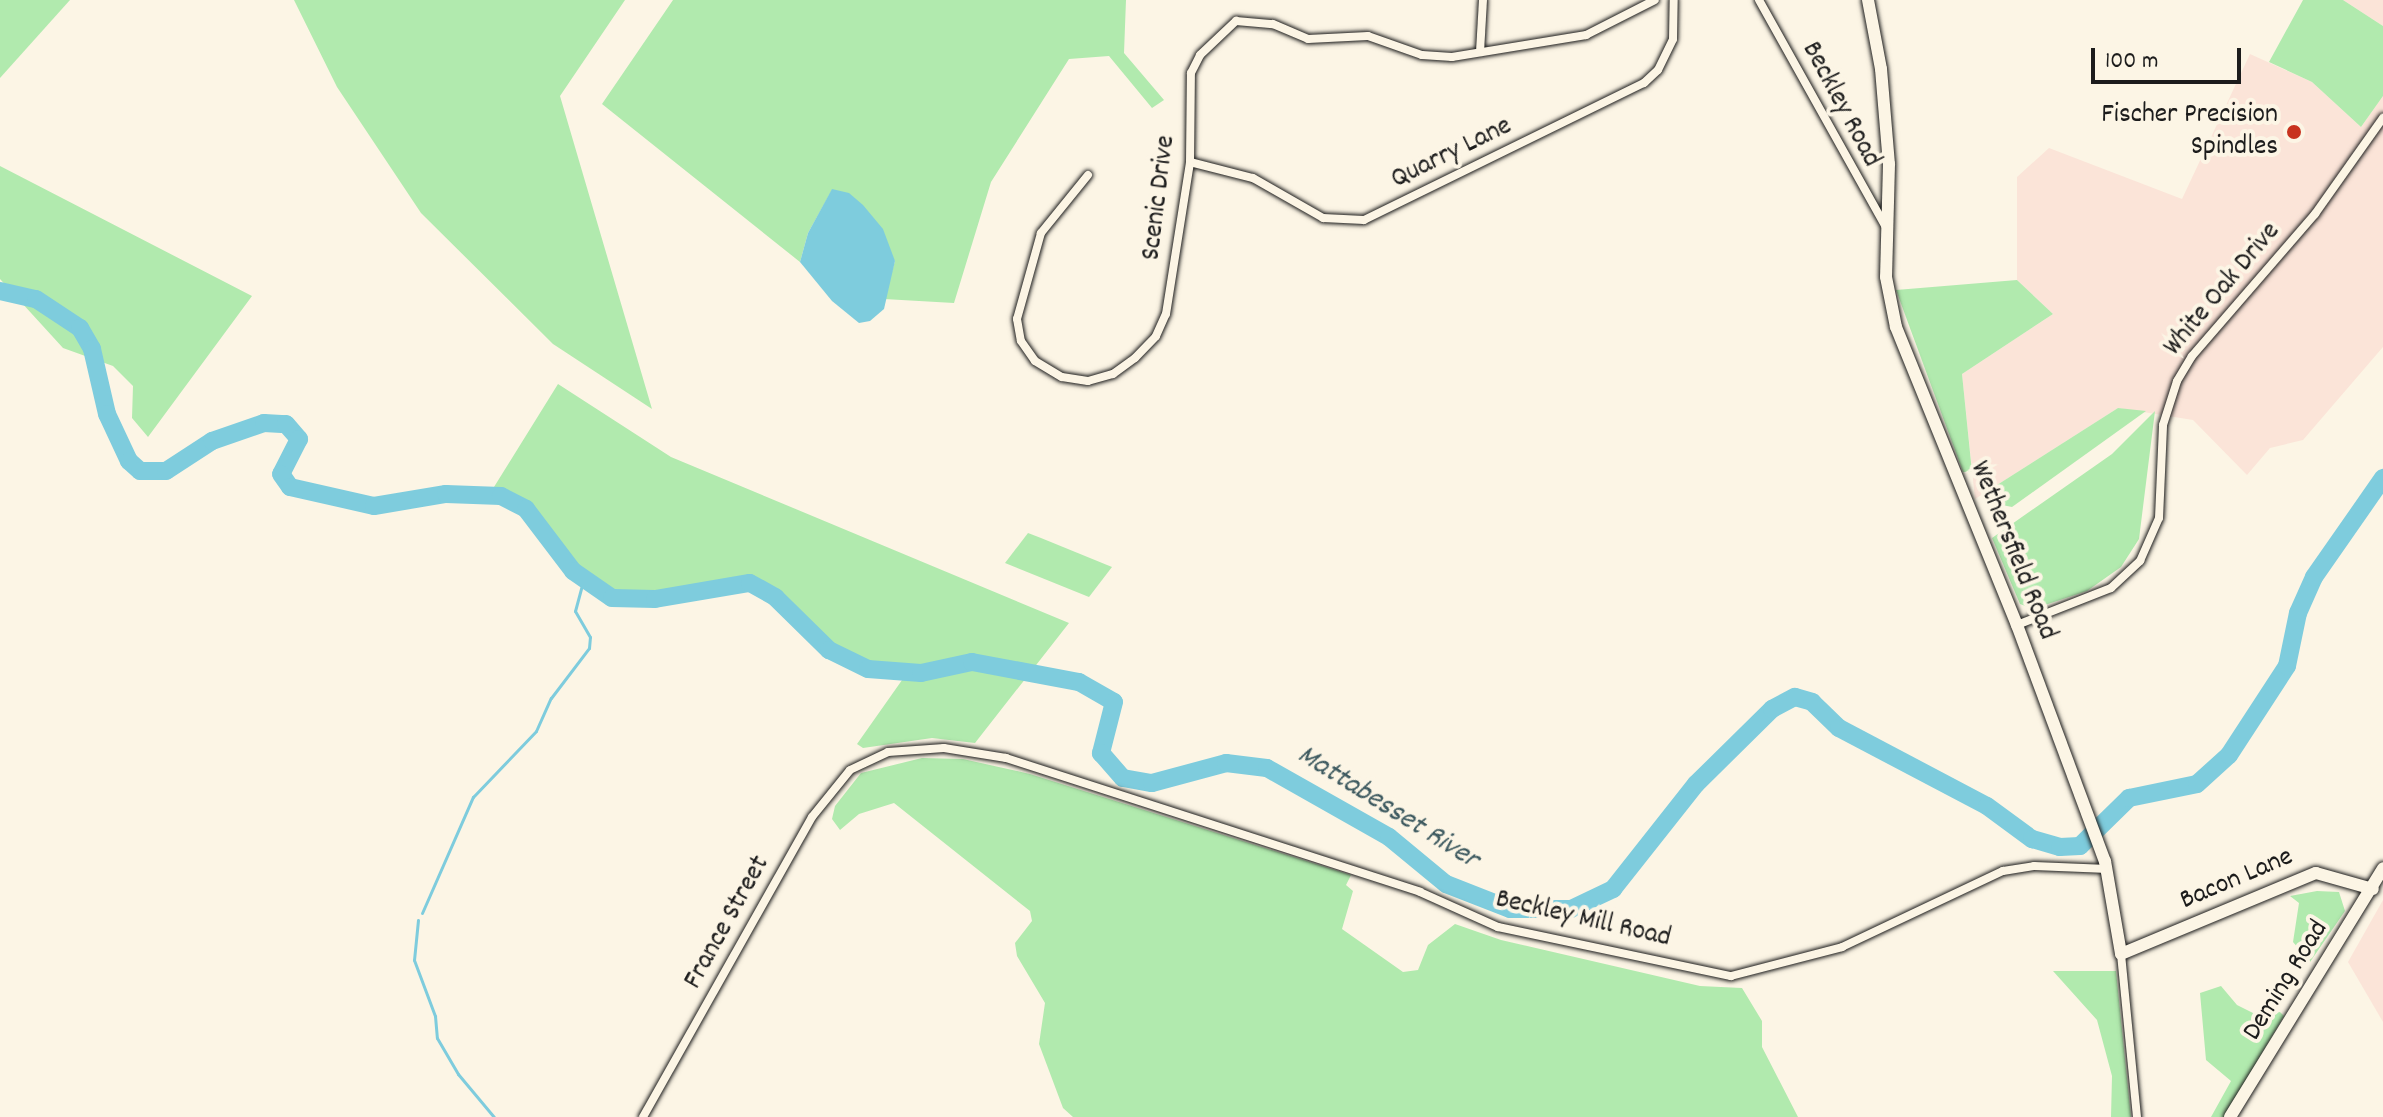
<!DOCTYPE html>
<style>
body{margin:0}
#map{position:relative;width:2383px;height:1117px;overflow:hidden;background:#fcf5e5;font-family:Dekko,sans-serif}
div>[style]{position:absolute}
.built>*{inset:0;background:#fbe4d8}
.green>*{inset:0;background:#b1eaae}
.water>*{inset:0;background:#7eccdd}
.stream>*{height:3px;margin:-1.5px;padding:0 1.5px;transform-origin:1.5px;border-radius:1.5px;background:#7eccdd}
.river>*{height:18px;margin:-9px;padding:0 9px;transform-origin:9px;border-radius:9px;background:#7eccdd}
.roads{filter:drop-shadow(0 0 2px #1c1c1c) drop-shadow(0 0 2px #1c1c1c)}
.street>*{height:8px;margin:-4px;padding:0 4px;transform-origin:4px;border-radius:4px;background:#fcf5e5}
.secondary>*{height:12px;margin:-6px;padding:0 6px;transform-origin:6px;border-radius:6px;background:#fcf5e5}
.dots>*{width:22px;height:22px;translate:-50% -50%;box-sizing:border-box;border:4px solid #fcf5e5;border-radius:50%}
span{translate:-50% -50%;white-space:nowrap;text-align:center;line-height:1.15;-webkit-text-stroke:8px #fcf5e5;paint-order:stroke}
.street-label{font-size:28px;color:#1c1c1c}
.poi-label{font-size:28px;color:#1c1c1c}
.right{translate:-100% -50%;text-align:right}
.water-label{font-size:30px;color:#3e5a60;font-style:italic}
.scale{position:absolute;left:2091px;top:48px;width:150px;height:36px;box-sizing:border-box;border:4px solid #1c1c1c;border-top:0;padding-left:10px;font-size:24px;line-height:28px;white-space:nowrap;color:#1c1c1c;-webkit-text-stroke:6px #fcf5e5;paint-order:stroke}
</style>
<div id="map">
<div class="built">
<i style="clip-path:polygon(2343px 0,2383px 0,2383px 26px)"></i>
<i style="clip-path:polygon(2250px 54px,2312px 82px,2361px 127px,2383px 96px,2383px 347px,2303px 440px,2270px 448px,2247px 475px,2193px 420px,2118px 408px,1975px 499px,1962px 374px,2053px 314px,2017px 280px,2017px 177px,2049px 148px,2182px 199px)"></i>
<i style="clip-path:polygon(2383px 900px,2383px 1022px,2348px 962px)"></i>
</div>
<div class="green">
<i style="clip-path:polygon(0 0,70px 0,0 78px)"></i>
<i style="clip-path:polygon(294px 0,625px 0,560px 96px,652px 409px,553px 344px,421px 213px,337px 87px)"></i>
<i style="clip-path:polygon(673px 0,1126px 0,1124px 53px,1164px 100px,1152px 108px,1109px 56px,1069px 59px,991px 182px,954px 303px,884px 299px,895px 261px,832px 190px,808px 233px,800px 262px,602px 104px)"></i>
<i style="clip-path:polygon(2303px 0,2343px 0,2383px 26px,2383px 96px,2361px 127px,2312px 82px,2269px 62px)"></i>
<i style="clip-path:polygon(0 166px,252px 296px,148px 437px,132px 418px,133px 386px,113px 366px,63px 348px,0 279px)"></i>
<i style="clip-path:polygon(2017px 280px,2053px 314px,1962px 374px,1972px 472px,1963px 472px,1896px 290px)"></i>
<i style="clip-path:polygon(558px 384px,671px 457px,1069px 623px,975px 743px,932px 738px,863px 748px,857px 744px,907px 673px,868px 669px,836px 655px,775px 597px,750px 583px,655px 599px,607px 596px,573px 571px,526px 509px,489px 495px)"></i>
<i style="clip-path:polygon(2118px 408px,2146px 411px,2012px 507px,1992px 503px,1986px 492px)"></i>
<i style="clip-path:polygon(2155px 411px,2139px 539px,2121px 567px,2087px 591px,2033px 609px,2020px 604px,1992px 538px,2112px 454px)"></i>
<i style="clip-path:polygon(1028px 533px,1041px 538px,1112px 567px,1089px 597px,1005px 563px)"></i>
<i style="clip-path:polygon(922px 758px,963px 759px,1030px 774px,1351px 875px,1346px 885px,1353px 891px,1342px 929px,1403px 972px,1418px 970px,1428px 945px,1455px 924px,1501px 940px,1700px 986px,1742px 988px,1762px 1021px,1762px 1047px,1798px 1117px,1073px 1117px,1063px 1108px,1039px 1044px,1045px 1003px,1017px 956px,1015px 943px,1032px 921px,1030px 911px,894px 803px,859px 814px,840px 830px,832px 819px,835px 806px,861px 773px)"></i>
<i style="clip-path:polygon(2317px 891px,2339px 892px,2345px 911px,2310px 962px,2293px 942px,2299px 903px,2290px 896px)"></i>
<i style="clip-path:polygon(2053px 971px,2116px 971px,2131px 1117px,2111px 1117px,2112px 1076px,2097px 1020px)"></i>
<i style="clip-path:polygon(2221px 986px,2237px 1005px,2261px 1017px,2280px 1012px,2284px 1016px,2224px 1117px,2211px 1117px,2231px 1081px,2206px 1060px,2200px 993px)"></i>
</div>
<div class="water">
<i style="clip-path:polygon(832px 189px,849px 193px,863px 205px,883px 229px,895px 261px,884px 309px,870px 321px,859px 323px,832px 301px,800px 262px,808px 233px)"></i>
</div>
<div class="stream">
<i style="left:422px;top:913px;width:127px;rotate:-66.3deg"></i>
<i style="left:473px;top:797px;width:91px;rotate:-46.3deg"></i>
<i style="left:536px;top:731px;width:36px;rotate:-66deg"></i>
<i style="left:551px;top:698px;width:63px;rotate:-52.8deg"></i>
<i style="left:589px;top:648px;width:11px;rotate:-85deg"></i>
<i style="left:590px;top:637px;width:30px;rotate:-120deg"></i>
<i style="left:575px;top:611px;width:31px;rotate:-75deg"></i>
<i style="left:418px;top:920px;width:40px;rotate:95.7deg"></i>
<i style="left:414px;top:960px;width:60px;rotate:69.4deg"></i>
<i style="left:435px;top:1016px;width:22px;rotate:85deg"></i>
<i style="left:437px;top:1038px;width:42px;rotate:59.7deg"></i>
<i style="left:458px;top:1074px;width:56px;rotate:50.1deg"></i>
</div>
<div class="river">
<i style="left:0;top:291px;width:37px;rotate:13deg"></i>
<i style="left:36px;top:299px;width:53px;rotate:33.4deg"></i>
<i style="left:80px;top:328px;width:24px;rotate:60deg"></i>
<i style="left:92px;top:349px;width:67px;rotate:77deg"></i>
<i style="left:107px;top:414px;width:52px;rotate:64.9deg"></i>
<i style="left:129px;top:461px;width:15px;rotate:42deg"></i>
<i style="left:140px;top:471px;width:26px"></i>
<i style="left:166px;top:471px;width:55px;rotate:-33.1deg"></i>
<i style="left:212px;top:441px;width:55px;rotate:-19.1deg"></i>
<i style="left:264px;top:423px;width:22px;rotate:3deg"></i>
<i style="left:286px;top:424px;width:20px;rotate:49deg"></i>
<i style="left:299px;top:439px;width:39px;rotate:117deg"></i>
<i style="left:281px;top:474px;width:16px;rotate:55deg"></i>
<i style="left:290px;top:487px;width:86px;rotate:12.7deg"></i>
<i style="left:374px;top:506px;width:73px;rotate:-9.5deg"></i>
<i style="left:446px;top:494px;width:55px;rotate:2.1deg"></i>
<i style="left:501px;top:496px;width:28px;rotate:27deg"></i>
<i style="left:526px;top:509px;width:78px;rotate:52.8deg"></i>
<i style="left:573px;top:571px;width:47px;rotate:34.7deg"></i>
<i style="left:612px;top:598px;width:43px;rotate:1.3deg"></i>
<i style="left:655px;top:599px;width:96px;rotate:-9.6deg"></i>
<i style="left:750px;top:583px;width:29px;rotate:29deg"></i>
<i style="left:775px;top:597px;width:76px;rotate:44.5deg"></i>
<i style="left:829px;top:650px;width:43px;rotate:26deg"></i>
<i style="left:868px;top:669px;width:53px;rotate:4.3deg"></i>
<i style="left:921px;top:673px;width:52px;rotate:-12.2deg"></i>
<i style="left:972px;top:662px;width:109px;rotate:10.6deg"></i>
<i style="left:1079px;top:682px;width:40px;rotate:29.7deg"></i>
<i style="left:1114px;top:702px;width:53px;rotate:104.3deg"></i>
<i style="left:1101px;top:753px;width:33px;rotate:49deg"></i>
<i style="left:1123px;top:778px;width:29px;rotate:10deg"></i>
<i style="left:1152px;top:783px;width:77px;rotate:-15.1deg"></i>
<i style="left:1226px;top:763px;width:41px;rotate:7deg"></i>
<i style="left:1267px;top:768px;width:140px;rotate:29.5deg"></i>
<i style="left:1389px;top:837px;width:74px;rotate:39.5deg"></i>
<i style="left:1446px;top:884px;width:69px;rotate:21.3deg"></i>
<i style="left:1510px;top:909px;width:61px"></i>
<i style="left:1571px;top:909px;width:47px;rotate:-25.5deg"></i>
<i style="left:1613px;top:889px;width:134px;rotate:-51.7deg"></i>
<i style="left:1696px;top:784px;width:107px;rotate:-44.6deg"></i>
<i style="left:1772px;top:709px;width:26px;rotate:-28deg"></i>
<i style="left:1795px;top:697px;width:18px;rotate:16deg"></i>
<i style="left:1812px;top:702px;width:37px;rotate:44deg"></i>
<i style="left:1839px;top:728px;width:167px;rotate:27.8deg"></i>
<i style="left:1987px;top:806px;width:56px;rotate:36.3deg"></i>
<i style="left:2032px;top:839px;width:29px;rotate:16deg"></i>
<i style="left:2060px;top:847px;width:20px;rotate:-3deg"></i>
<i style="left:2080px;top:846px;width:69px;rotate:-44.4deg"></i>
<i style="left:2129px;top:798px;width:69px;rotate:-11.6deg"></i>
<i style="left:2197px;top:784px;width:43px;rotate:-42.2deg"></i>
<i style="left:2229px;top:755px;width:106px;rotate:-56.9deg"></i>
<i style="left:2287px;top:666px;width:54px;rotate:-78.3deg"></i>
<i style="left:2298px;top:613px;width:39px;rotate:-66deg"></i>
<i style="left:2314px;top:577px;width:121px;rotate:-55.1deg"></i>
</div>
<div class="roads">
<div class="street">
<i style="left:1759px;top:0;width:260px;rotate:60.8deg"></i>
<i style="left:1480px;top:52px;width:52px;rotate:-86.7deg"></i>
<i style="left:1190px;top:162px;width:65px;rotate:14.3deg"></i>
<i style="left:1253px;top:178px;width:81px;rotate:29.7deg"></i>
<i style="left:1323px;top:218px;width:41px;rotate:2.8deg"></i>
<i style="left:1364px;top:220px;width:312px;rotate:-26.1deg"></i>
<i style="left:1644px;top:83px;width:19px;rotate:-43deg"></i>
<i style="left:1658px;top:70px;width:34px;rotate:-64deg"></i>
<i style="left:1673px;top:39px;width:39px;rotate:-89deg"></i>
<i style="left:1088px;top:175px;width:75px;rotate:129deg"></i>
<i style="left:1041px;top:233px;width:89px;rotate:105.6deg"></i>
<i style="left:1017px;top:319px;width:22px;rotate:80deg"></i>
<i style="left:1021px;top:341px;width:24px;rotate:55deg"></i>
<i style="left:1035px;top:361px;width:31px;rotate:31deg"></i>
<i style="left:1062px;top:377px;width:26px;rotate:9deg"></i>
<i style="left:1088px;top:381px;width:26px;rotate:-16deg"></i>
<i style="left:1113px;top:374px;width:27px;rotate:-36deg"></i>
<i style="left:1135px;top:358px;width:30px;rotate:-46deg"></i>
<i style="left:1156px;top:336px;width:24px;rotate:-66deg"></i>
<i style="left:1166px;top:314px;width:154px;rotate:-81deg"></i>
<i style="left:1190px;top:162px;width:89px;rotate:-89.4deg"></i>
<i style="left:1191px;top:73px;width:20px;rotate:-63deg"></i>
<i style="left:1200px;top:55px;width:50px;rotate:-43.4deg"></i>
<i style="left:1236px;top:21px;width:37px;rotate:5deg"></i>
<i style="left:1273px;top:24px;width:38px;rotate:23deg"></i>
<i style="left:1308px;top:39px;width:60px;rotate:-2.9deg"></i>
<i style="left:1368px;top:36px;width:57px;rotate:19.4deg"></i>
<i style="left:1422px;top:55px;width:30px;rotate:4deg"></i>
<i style="left:1452px;top:57px;width:136px;rotate:-9.3deg"></i>
<i style="left:1586px;top:35px;width:77px;rotate:-26.9deg"></i>
<i style="left:2017px;top:625px;width:101px;rotate:-21.5deg"></i>
<i style="left:2111px;top:588px;width:40px;rotate:-43deg"></i>
<i style="left:2140px;top:561px;width:47px;rotate:-66.2deg"></i>
<i style="left:2159px;top:518px;width:93px;rotate:-87.5deg"></i>
<i style="left:2163px;top:425px;width:46px;rotate:-72.3deg"></i>
<i style="left:2177px;top:381px;width:29px;rotate:-59deg"></i>
<i style="left:2192px;top:356px;width:188px;rotate:-49.1deg"></i>
<i style="left:2315px;top:214px;width:118px;rotate:-54.7deg"></i>
<i style="left:2121px;top:954px;width:164px;rotate:84.4deg"></i>
<i style="left:643px;top:1117px;width:344px;rotate:-60.6deg"></i>
<i style="left:812px;top:817px;width:60px;rotate:-51deg"></i>
<i style="left:850px;top:770px;width:42px;rotate:-25.3deg"></i>
<i style="left:888px;top:752px;width:56px;rotate:-4.1deg"></i>
<i style="left:944px;top:748px;width:63px;rotate:9.2deg"></i>
<i style="left:1006px;top:758px;width:435px;rotate:17.9deg"></i>
<i style="left:1420px;top:892px;width:85px;rotate:24.2deg"></i>
<i style="left:1498px;top:927px;width:238px;rotate:11.9deg"></i>
<i style="left:1731px;top:976px;width:115px;rotate:-14.6deg"></i>
<i style="left:1842px;top:947px;width:178px;rotate:-25.3deg"></i>
<i style="left:2003px;top:871px;width:31px;rotate:-9deg"></i>
<i style="left:2034px;top:866px;width:74px;rotate:2.3deg"></i>
</div>
<div class="secondary">
<i style="left:1868px;top:0;width:70px;rotate:79.3deg"></i>
<i style="left:1881px;top:69px;width:95px;rotate:85.2deg"></i>
<i style="left:1889px;top:164px;width:113px;rotate:91.5deg"></i>
<i style="left:1886px;top:277px;width:51px;rotate:78.7deg"></i>
<i style="left:1896px;top:327px;width:322px;rotate:67.9deg"></i>
<i style="left:2017px;top:625px;width:252px;rotate:69.6deg"></i>
<i style="left:2105px;top:861px;width:94px;rotate:80.2deg"></i>
<i style="left:2121px;top:954px;width:211px;rotate:-22.6deg"></i>
<i style="left:2316px;top:873px;width:59px;rotate:15.7deg"></i>
<i style="left:2230px;top:1117px;width:292px;rotate:-58.4deg"></i>
</div>
</div>
<div class="dots">
<i style="left:2294px;top:132px;background:#c8321e"></i>
</div>
<div class="street-label">
<span style="left:1840px;top:105px;rotate:62deg">Beckley Road</span>
<span style="left:1452px;top:154px;rotate:-26deg">Quarry Lane</span>
<span style="left:1160px;top:198px;rotate:-83deg">Scenic Drive</span>
<span style="left:2223px;top:290px;rotate:-50deg">White Oak Drive</span>
<span style="left:2012px;top:551px;rotate:68deg">Wethersfield Road</span>
<span style="left:2237px;top:880px;rotate:-23deg">Bacon Lane</span>
<span style="left:1583px;top:920px;rotate:13deg">Beckley Mill Road</span>
<span style="left:728px;top:923px;rotate:-61deg">France Street</span>
<span style="left:2287px;top:981px;rotate:-58deg">Deming Road</span>
</div>
<div class="poi-label">
<span class="right" style="left:2278px;top:132px">Fischer Precision<br>Spindles</span>
</div>
<div class="water-label">
<span style="left:1387px;top:809px;rotate:32deg">Mattabesset River</span>
</div>
<div class="scale">100 m</div>
</div>
